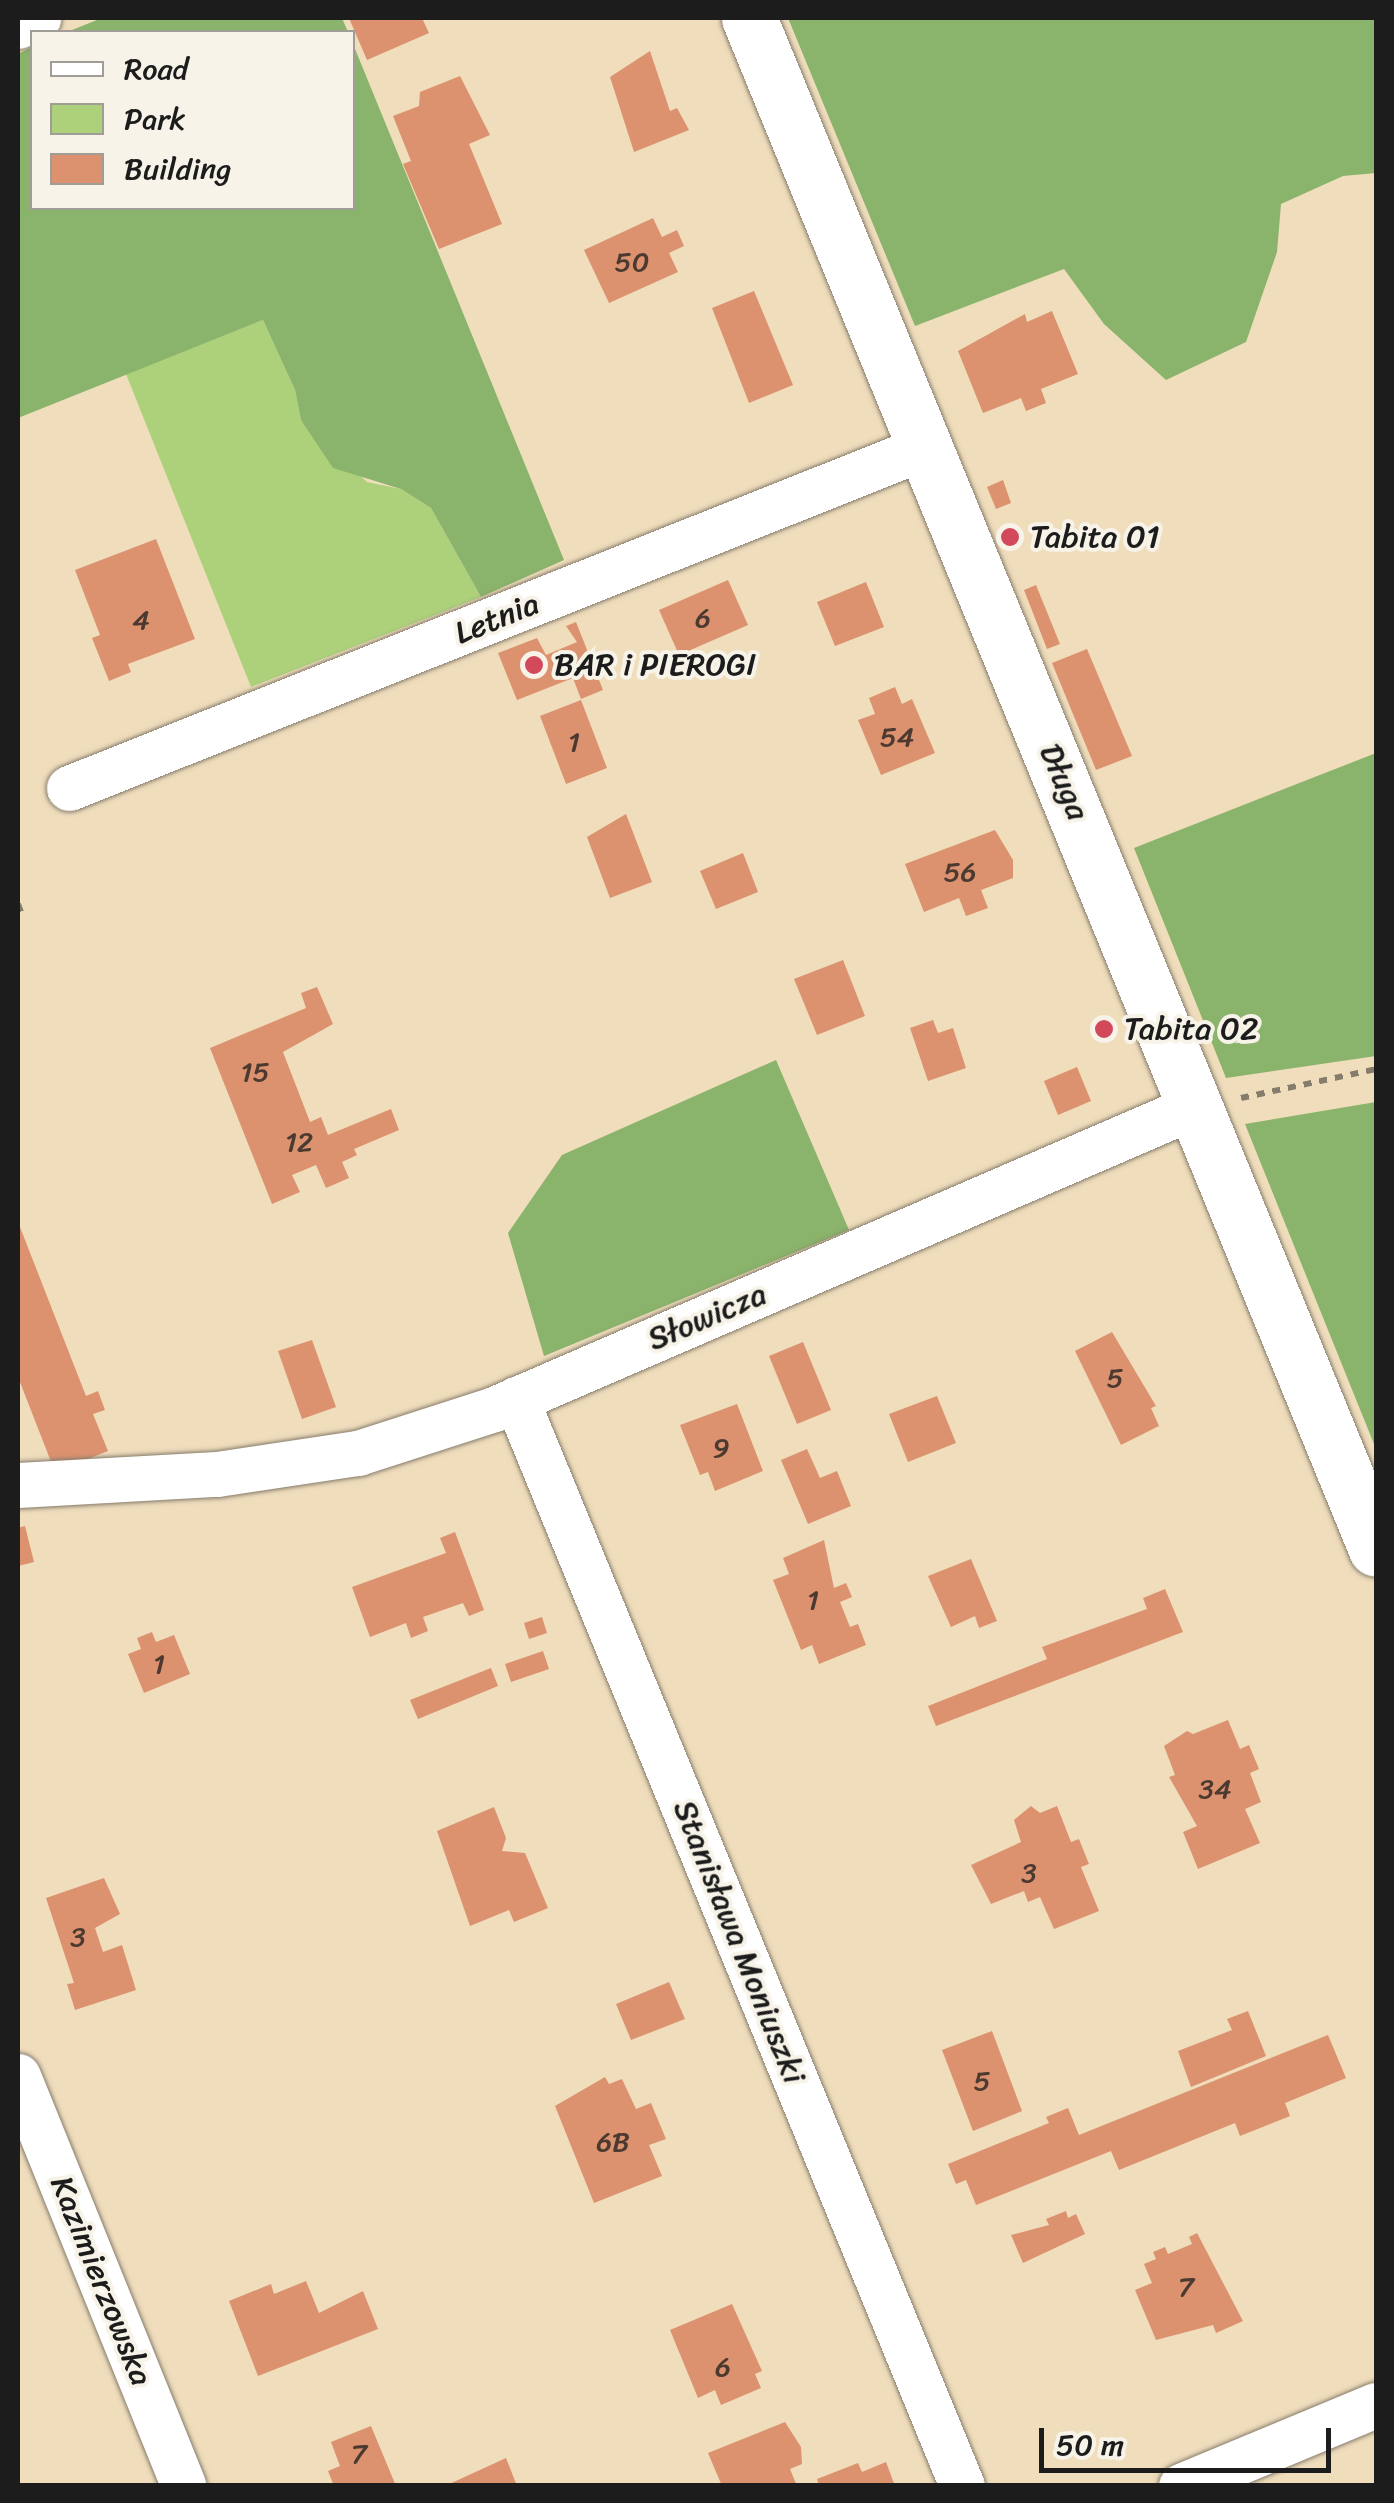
<!DOCTYPE html>
<meta charset="utf-8">
<style>
body{margin:0}
#map{position:relative;width:1394px;height:2503px;overflow:hidden;background:#efddbc;font-family:Sriracha,sans-serif}
div>[style]{position:absolute}
.green>*{inset:0;background:#add17b}
.forest>*{inset:0;background:#8ab36b}
.building>*{inset:0;background:#dc926f}
.path>*{height:6px;margin-top:-3px;transform-origin:0;background:repeating-linear-gradient(90deg,#867c6c 0 8px,transparent 0 16px)}
.roads{filter:drop-shadow(0 0 2px #867c6c) drop-shadow(0 0 2px #867c6c)}
.street>*{height:45px;margin:-22.5px;padding:0 22.5px;transform-origin:22.5px;border-radius:22.5px;background:#fff}
.secondary>*{height:55px;margin:-27.5px;padding:0 27.5px;transform-origin:27.5px;border-radius:27.5px;background:#fff}
.dots>*{width:28px;height:28px;translate:-50% -50%;box-sizing:border-box;border:5px solid #f7f3e8;border-radius:50%}
span{translate:-50% -50%;white-space:nowrap;text-align:center;line-height:1.15;-webkit-text-stroke:8px #f7f3e8;paint-order:stroke}
.number-label{font-size:28px;color:#4c3a31}
.number-label span{-webkit-text-stroke-width:0}
.poi-label{font-size:32px;color:#1c1c1c}
.left{translate:0 -50%;text-align:left}
.street-label{font-size:32px;color:#1c1c1c}
.frame{position:absolute;inset:0;border:20px solid #1c1c1c;pointer-events:none}
.legend{position:absolute;left:30px;top:30px;width:325px;height:180px;box-sizing:border-box;background:#f7f3e8;border:2px solid #9f9d96;margin:0;padding:12px 18px;list-style:none;font-size:30px;color:#1c1c1c}
.legend li{display:flex;align-items:center;gap:20px;height:50px}
.legend b{width:50px;border:2px solid #9f9d96}
.scale{position:absolute;left:1039px;top:2428px;width:292px;height:45px;box-sizing:border-box;border:5px solid #1c1c1c;border-top:0;padding-left:12px;font-size:30px;line-height:35px;white-space:nowrap;color:#1c1c1c;-webkit-text-stroke:8px #f7f3e8;paint-order:stroke}
</style>
<div id="map">
<div class="green">
<i style="clip-path:polygon(263px 320px,295px 390px,301px 420px,367px 482px,401px 489px,431px 508px,481px 597px,251px 687px,126px 374px)"></i>
</div>
<div class="forest">
<i style="clip-path:polygon(102px 18px,342px 18px,348px 32px,67px 32px)"></i>
<i style="clip-path:polygon(788px 18px,1376px 18px,1376px 173px,1343px 176px,1281px 204px,1277px 252px,1246px 342px,1166px 380px,1104px 324px,1064px 269px,915px 326px)"></i>
<i style="clip-path:polygon(353px 44px,564px 560px,481px 597px,431px 508px,401px 489px,333px 468px,301px 420px,295px 390px,263px 320px,18px 418px,18px 54px,32px 47px,32px 208px,352px 208px)"></i>
<i style="clip-path:polygon(1376px 753px,1376px 1056px,1226px 1078px,1134px 848px)"></i>
<i style="clip-path:polygon(776px 1060px,849px 1230px,544px 1356px,508px 1233px,562px 1155px)"></i>
<i style="clip-path:polygon(1376px 1102px,1376px 1449px,1245px 1124px)"></i>
</div>
<div class="building">
<i style="clip-path:polygon(349px 18px,422px 18px,429px 33px,367px 60px)"></i>
<i style="clip-path:polygon(650px 51px,670px 111px,677px 108px,689px 130px,634px 152px,610px 77px)"></i>
<i style="clip-path:polygon(460px 76px,490px 135px,469px 144px,502px 224px,439px 249px,403px 164px,411px 161px,393px 116px,419px 106px,420px 92px)"></i>
<i style="clip-path:polygon(653px 218px,662px 237px,677px 230px,684px 246px,669px 253px,678px 272px,609px 303px,584px 250px)"></i>
<i style="clip-path:polygon(754px 291px,793px 385px,749px 403px,712px 308px)"></i>
<i style="clip-path:polygon(1052px 311px,1078px 374px,1041px 389px,1046px 403px,1026px 411px,1021px 398px,983px 413px,958px 351px,1025px 314px,1027px 322px)"></i>
<i style="clip-path:polygon(1003px 480px,1011px 503px,996px 509px,987px 487px)"></i>
<i style="clip-path:polygon(156px 539px,195px 639px,128px 664px,131px 672px,109px 681px,92px 638px,100px 635px,75px 570px)"></i>
<i style="clip-path:polygon(728px 580px,748px 625px,679px 655px,659px 610px)"></i>
<i style="clip-path:polygon(866px 582px,884px 627px,835px 646px,817px 602px)"></i>
<i style="clip-path:polygon(1036px 585px,1060px 644px,1047px 649px,1024px 590px)"></i>
<i style="clip-path:polygon(576px 622px,603px 690px,581px 699px,573px 678px,517px 700px,498px 653px,537px 638px,546px 655px,577px 642px,566px 626px)"></i>
<i style="clip-path:polygon(1087px 649px,1132px 756px,1096px 770px,1052px 663px)"></i>
<i style="clip-path:polygon(895px 687px,902px 704px,912px 699px,935px 753px,881px 775px,858px 720px,875px 714px,869px 698px)"></i>
<i style="clip-path:polygon(581px 700px,607px 768px,566px 784px,540px 716px)"></i>
<i style="clip-path:polygon(626px 814px,652px 882px,610px 898px,587px 837px)"></i>
<i style="clip-path:polygon(995px 830px,1013px 860px,1013px 878px,981px 890px,988px 908px,966px 916px,959px 898px,924px 912px,905px 864px)"></i>
<i style="clip-path:polygon(743px 853px,758px 892px,716px 909px,700px 871px)"></i>
<i style="clip-path:polygon(843px 960px,865px 1016px,817px 1035px,794px 979px)"></i>
<i style="clip-path:polygon(317px 987px,333px 1024px,283px 1052px,310px 1122px,321px 1117px,328px 1135px,391px 1109px,399px 1130px,354px 1149px,357px 1155px,342px 1162px,349px 1178px,326px 1188px,316px 1165px,292px 1175px,300px 1192px,272px 1204px,210px 1048px,306px 1008px,301px 993px)"></i>
<i style="clip-path:polygon(933px 1020px,938px 1033px,953px 1028px,966px 1068px,928px 1081px,910px 1028px)"></i>
<i style="clip-path:polygon(1077px 1067px,1091px 1101px,1058px 1115px,1044px 1081px)"></i>
<i style="clip-path:polygon(18px 1222px,86px 1396px,98px 1391px,105px 1410px,93px 1414px,108px 1451px,55px 1472px,18px 1377px)"></i>
<i style="clip-path:polygon(1112px 1332px,1156px 1406px,1151px 1408px,1159px 1426px,1121px 1445px,1075px 1351px)"></i>
<i style="clip-path:polygon(312px 1340px,336px 1407px,302px 1419px,278px 1351px)"></i>
<i style="clip-path:polygon(803px 1342px,831px 1410px,797px 1424px,769px 1356px)"></i>
<i style="clip-path:polygon(937px 1396px,956px 1443px,908px 1462px,889px 1414px)"></i>
<i style="clip-path:polygon(737px 1404px,763px 1471px,715px 1491px,708px 1472px,700px 1475px,680px 1425px)"></i>
<i style="clip-path:polygon(807px 1449px,820px 1478px,837px 1471px,851px 1506px,808px 1524px,781px 1460px)"></i>
<i style="clip-path:polygon(25px 1526px,34px 1562px,18px 1566px,18px 1528px)"></i>
<i style="clip-path:polygon(455px 1532px,484px 1610px,469px 1616px,463px 1603px,423px 1617px,428px 1631px,411px 1638px,406px 1623px,370px 1637px,352px 1587px,446px 1553px,440px 1538px)"></i>
<i style="clip-path:polygon(824px 1540px,834px 1588px,846px 1583px,852px 1597px,840px 1602px,850px 1627px,858px 1624px,866px 1645px,819px 1664px,812px 1645px,801px 1650px,773px 1580px,789px 1574px,783px 1558px)"></i>
<i style="clip-path:polygon(971px 1559px,997px 1621px,979px 1628px,975px 1616px,951px 1627px,928px 1576px)"></i>
<i style="clip-path:polygon(1165px 1589px,1183px 1632px,936px 1726px,928px 1706px,1047px 1659px,1042px 1647px,1147px 1609px,1143px 1598px)"></i>
<i style="clip-path:polygon(542px 1617px,547px 1633px,529px 1639px,524px 1623px)"></i>
<i style="clip-path:polygon(152px 1632px,156px 1642px,174px 1635px,190px 1674px,144px 1693px,128px 1654px,141px 1649px,137px 1638px)"></i>
<i style="clip-path:polygon(543px 1651px,549px 1669px,511px 1682px,505px 1664px)"></i>
<i style="clip-path:polygon(491px 1668px,498px 1686px,418px 1719px,410px 1700px)"></i>
<i style="clip-path:polygon(1228px 1720px,1240px 1749px,1249px 1745px,1259px 1769px,1250px 1773px,1261px 1802px,1245px 1809px,1260px 1843px,1198px 1869px,1183px 1832px,1197px 1826px,1169px 1777px,1175px 1775px,1164px 1746px,1187px 1731px,1193px 1734px)"></i>
<i style="clip-path:polygon(1031px 1806px,1040px 1813px,1057px 1806px,1071px 1842px,1079px 1839px,1089px 1864px,1081px 1867px,1099px 1911px,1054px 1929px,1040px 1897px,1028px 1902px,1024px 1891px,991px 1904px,971px 1865px,1021px 1842px,1014px 1820px)"></i>
<i style="clip-path:polygon(494px 1807px,506px 1838px,502px 1851px,525px 1853px,548px 1908px,514px 1922px,509px 1910px,470px 1926px,437px 1831px)"></i>
<i style="clip-path:polygon(104px 1878px,120px 1914px,95px 1928px,103px 1952px,122px 1945px,136px 1990px,75px 2010px,67px 1984px,74px 1983px,46px 1898px)"></i>
<i style="clip-path:polygon(669px 1982px,685px 2019px,631px 2040px,616px 2004px)"></i>
<i style="clip-path:polygon(1248px 2011px,1266px 2056px,1191px 2087px,1178px 2051px,1232px 2030px,1227px 2019px)"></i>
<i style="clip-path:polygon(992px 2031px,1022px 2111px,973px 2131px,942px 2050px)"></i>
<i style="clip-path:polygon(1328px 2035px,1346px 2078px,1285px 2103px,1290px 2116px,1240px 2136px,1235px 2123px,1119px 2170px,1111px 2151px,976px 2205px,966px 2180px,956px 2184px,948px 2164px,1049px 2123px,1046px 2117px,1068px 2108px,1079px 2135px)"></i>
<i style="clip-path:polygon(605px 2077px,609px 2084px,622px 2079px,636px 2109px,651px 2103px,666px 2139px,649px 2145px,662px 2176px,594px 2203px,555px 2106px)"></i>
<i style="clip-path:polygon(1066px 2211px,1068px 2218px,1076px 2214px,1085px 2234px,1023px 2263px,1011px 2235px,1049px 2225px,1046px 2219px)"></i>
<i style="clip-path:polygon(1197px 2233px,1243px 2321px,1216px 2333px,1213px 2325px,1156px 2340px,1135px 2290px,1152px 2283px,1144px 2264px,1156px 2259px,1153px 2252px,1165px 2247px,1168px 2254px,1192px 2244px,1189px 2237px)"></i>
<i style="clip-path:polygon(306px 2281px,319px 2313px,363px 2291px,378px 2329px,258px 2376px,229px 2301px,271px 2284px,274px 2294px)"></i>
<i style="clip-path:polygon(732px 2304px,762px 2371px,755px 2374px,761px 2388px,721px 2405px,715px 2390px,698px 2398px,670px 2330px)"></i>
<i style="clip-path:polygon(785px 2422px,801px 2447px,802px 2464px,790px 2469px,797px 2486px,722px 2486px,708px 2453px)"></i>
<i style="clip-path:polygon(371px 2426px,396px 2486px,334px 2486px,328px 2471px,340px 2466px,331px 2442px)"></i>
<i style="clip-path:polygon(506px 2458px,517px 2486px,445px 2486px)"></i>
<i style="clip-path:polygon(886px 2462px,895px 2486px,819px 2486px,817px 2479px,858px 2463px,862px 2472px)"></i>
</div>
<div class="path">
<i style="left:18px;top:904px;width:12px;rotate:70deg"></i>
<i style="left:1241px;top:1098px;width:138px;rotate:-12.1deg"></i>
</div>
<div class="roads">
<div class="street">
<i style="left:18px;top:26px;width:22px;rotate:-22deg"></i>
<i style="left:69px;top:788px;width:921px;rotate:-21.72deg"></i>
<i style="left:516px;top:1399px;width:1175px;rotate:67.69deg"></i>
<i style="left:18px;top:1485px;width:199px;rotate:-3.2deg"></i>
<i style="left:217px;top:1474px;width:143px;rotate:-8.5deg"></i>
<i style="left:358px;top:1453px;width:143px;rotate:-17.9deg"></i>
<i style="left:494px;top:1409px;width:764px;rotate:-23.38deg"></i>
<i style="left:18px;top:2076px;width:442px;rotate:68deg"></i>
<i style="left:1181px;top:2486px;width:211px;rotate:-22.6deg"></i>
</div>
<div class="secondary">
<i style="left:749px;top:18px;width:1654px;rotate:67.73deg"></i>
</div>
</div>
<div class="dots">
<i style="left:1010px;top:537px;background:#d1495b"></i>
<i style="left:534px;top:665px;background:#d1495b"></i>
<i style="left:1104px;top:1029px;background:#d1495b"></i>
</div>
<div class="number-label">
<span style="left:632px;top:262px">50</span>
<span style="left:703px;top:618px">6</span>
<span style="left:141px;top:620px">4</span>
<span style="left:897px;top:737px">54</span>
<span style="left:574px;top:742px">1</span>
<span style="left:960px;top:872px">56</span>
<span style="left:255px;top:1072px">15</span>
<span style="left:299px;top:1142px">12</span>
<span style="left:1115px;top:1378px">5</span>
<span style="left:721px;top:1448px">9</span>
<span style="left:813px;top:1600px">1</span>
<span style="left:159px;top:1664px">1</span>
<span style="left:1215px;top:1789px">34</span>
<span style="left:1029px;top:1873px">3</span>
<span style="left:78px;top:1937px">3</span>
<span style="left:982px;top:2081px">5</span>
<span style="left:613px;top:2142px">6B</span>
<span style="left:1186px;top:2287px">7</span>
<span style="left:723px;top:2367px">6</span>
<span style="left:359px;top:2454px">7</span>
</div>
<div class="poi-label">
<span class="left" style="left:1030px;top:537px">Tabita 01</span>
<span class="left" style="left:554px;top:665px">BAR i PIEROGI</span>
<span class="left" style="left:1124px;top:1029px">Tabita 02</span>
</div>
<div class="street-label">
<span style="left:497px;top:619px;rotate:-22deg">Letnia</span>
<span style="left:1064px;top:782px;rotate:67deg">Długa</span>
<span style="left:707px;top:1317px;rotate:-23deg">Słowicza</span>
<span style="left:739px;top:1942px;rotate:68deg">Stanisława Moniuszki</span>
<span style="left:101px;top:2281px;rotate:68deg">Kazimierzowska</span>
</div>
<div class="frame"></div>
<ul class="legend">
<li><b style="height:12px;background:#fff"></b>Road</li>
<li><b style="height:28px;background:#add17b"></b>Park</li>
<li><b style="height:28px;background:#dc926f"></b>Building</li>
</ul>
<div class="scale">50 m</div>
</div>
